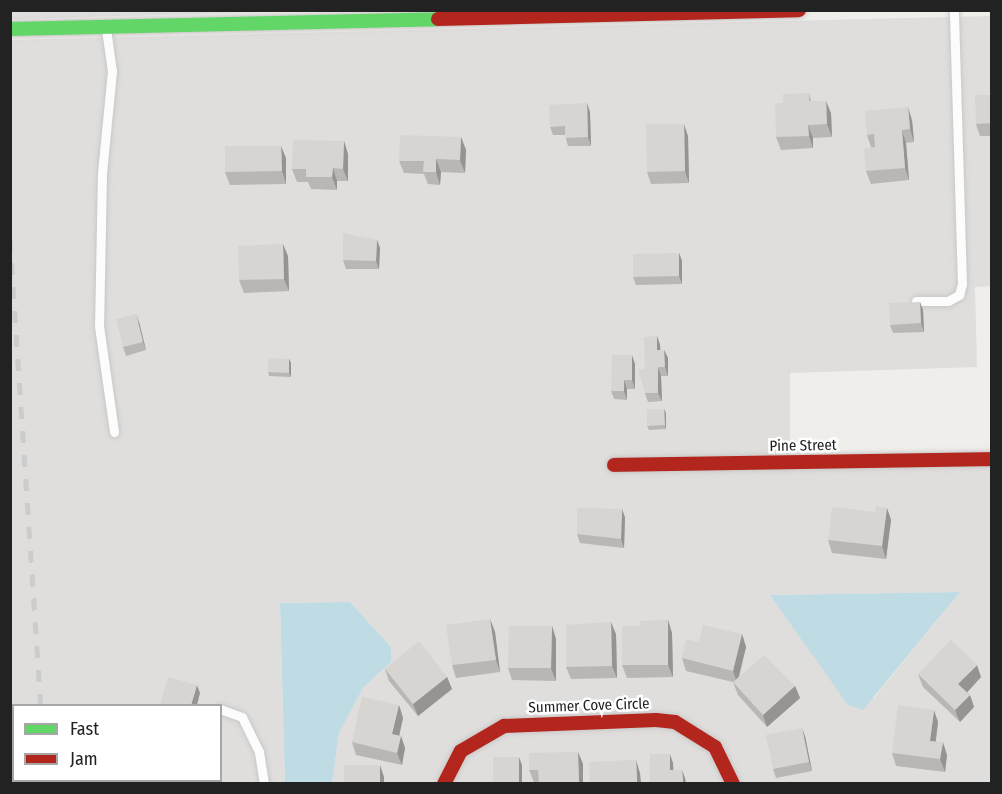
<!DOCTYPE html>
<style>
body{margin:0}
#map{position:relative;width:1002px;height:794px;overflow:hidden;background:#f0eeeb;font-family:"Fira Sans Condensed",sans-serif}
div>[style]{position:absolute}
.residential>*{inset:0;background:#dfdedc}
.water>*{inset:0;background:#bfdbe3}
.roads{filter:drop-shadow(0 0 2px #c9c8c7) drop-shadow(0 0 2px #c9c8c7)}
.lane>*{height:9px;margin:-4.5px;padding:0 4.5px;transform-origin:4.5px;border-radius:4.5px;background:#fdfcfc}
.fast>*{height:14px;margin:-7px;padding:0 7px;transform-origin:7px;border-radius:7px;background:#63d668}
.jam>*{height:14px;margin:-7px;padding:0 7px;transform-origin:7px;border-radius:7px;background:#b3261e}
.rail>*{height:4.5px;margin-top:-2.25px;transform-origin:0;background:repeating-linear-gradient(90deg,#ccc 0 12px,transparent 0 24px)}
.wall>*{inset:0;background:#b9b6b5}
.shaded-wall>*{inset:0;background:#969493}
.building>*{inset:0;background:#d7d4d2}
span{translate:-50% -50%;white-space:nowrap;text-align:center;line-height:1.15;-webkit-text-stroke:5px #fff;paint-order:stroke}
.street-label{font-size:15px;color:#222}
.frame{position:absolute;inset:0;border:12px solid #222;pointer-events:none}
.legend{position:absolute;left:12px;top:704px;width:210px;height:78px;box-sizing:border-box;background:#fff;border:2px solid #a7a7a7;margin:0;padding:8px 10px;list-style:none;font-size:18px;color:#222}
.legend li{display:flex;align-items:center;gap:12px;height:30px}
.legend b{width:30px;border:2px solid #a7a7a7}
</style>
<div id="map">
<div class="residential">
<i style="clip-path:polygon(343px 10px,11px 19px,10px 11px)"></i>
<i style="clip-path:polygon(evenodd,991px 16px,992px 286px,975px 287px,977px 367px,790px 373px,790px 457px,991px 452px,991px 783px,332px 783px,339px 733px,363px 688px,391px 662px,391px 647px,350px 602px,280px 603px,285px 783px,11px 783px,11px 40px,991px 16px,960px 592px,873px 699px,770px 596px,771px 595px,960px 592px,991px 16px,14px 706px,220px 706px,220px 780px,14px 780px,14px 706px)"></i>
</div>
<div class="water">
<i style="clip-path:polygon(960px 592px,863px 710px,848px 705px,770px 595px)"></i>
<i style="clip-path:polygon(350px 602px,391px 647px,391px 662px,363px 688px,339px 733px,332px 783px,285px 783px,280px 603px)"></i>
</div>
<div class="roads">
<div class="lane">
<i style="left:106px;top:29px;width:42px;rotate:81.9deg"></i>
<i style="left:112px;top:71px;width:102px;rotate:95.6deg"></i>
<i style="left:102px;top:173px;width:153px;rotate:91.1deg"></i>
<i style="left:99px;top:326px;width:107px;rotate:81.9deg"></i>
<i style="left:916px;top:301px;width:32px"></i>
<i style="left:948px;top:301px;width:13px;rotate:-29deg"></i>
<i style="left:959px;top:295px;width:11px;rotate:-75deg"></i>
<i style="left:962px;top:284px;width:274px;rotate:-91.7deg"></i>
<i style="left:220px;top:709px;width:23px;rotate:20deg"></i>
<i style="left:242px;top:717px;width:39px;rotate:64deg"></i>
<i style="left:259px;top:752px;width:32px;rotate:81deg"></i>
</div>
<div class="fast">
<i style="left:10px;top:29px;width:428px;rotate:-1.3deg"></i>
</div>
<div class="jam">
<i style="left:438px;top:19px;width:361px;rotate:-1.4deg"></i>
<i style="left:614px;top:465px;width:378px;rotate:-0.9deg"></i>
<i style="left:444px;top:784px;width:37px;rotate:-63deg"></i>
<i style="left:461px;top:751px;width:50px;rotate:-30.2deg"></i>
<i style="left:504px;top:726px;width:152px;rotate:-2.3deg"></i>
<i style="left:656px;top:720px;width:19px;rotate:6deg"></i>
<i style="left:675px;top:722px;width:47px;rotate:32deg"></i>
<i style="left:715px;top:747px;width:41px;rotate:64.1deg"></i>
</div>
</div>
<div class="rail">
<i style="left:10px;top:239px;width:468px;rotate:86.2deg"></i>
<i style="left:46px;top:780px;width:4px;rotate:90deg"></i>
</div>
<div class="wall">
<i style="clip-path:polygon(809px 93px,811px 101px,831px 113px,832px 137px,813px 138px,813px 148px,781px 150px,776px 137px,783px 103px)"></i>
<i style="clip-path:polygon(992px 95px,992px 136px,980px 136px,976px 124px)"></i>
<i style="clip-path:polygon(590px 112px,591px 146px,568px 146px,565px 135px,553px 135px,550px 127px)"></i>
<i style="clip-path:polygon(912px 120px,914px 142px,906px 143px,909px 180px,871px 184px,866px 171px,871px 147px,867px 135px)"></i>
<i style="clip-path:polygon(688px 136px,689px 183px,651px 184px,647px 172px)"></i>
<i style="clip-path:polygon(461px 137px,466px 150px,465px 173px,441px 172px,440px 185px,428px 184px,424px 174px,404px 173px,399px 161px)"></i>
<i style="clip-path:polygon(344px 141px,348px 154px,348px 181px,337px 181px,337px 190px,311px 189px,308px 182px,297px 182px,292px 169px)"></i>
<i style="clip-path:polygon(286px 158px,286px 184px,230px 185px,225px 172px)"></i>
<i style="clip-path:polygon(377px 240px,380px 248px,379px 269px,346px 269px,343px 260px)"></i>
<i style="clip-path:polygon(679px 253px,682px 261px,682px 284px,636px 285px,633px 277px)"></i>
<i style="clip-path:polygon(288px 256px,289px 291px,244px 293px,239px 280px)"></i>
<i style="clip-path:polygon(920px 302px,923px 310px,924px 332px,893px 333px,890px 325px)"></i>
<i style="clip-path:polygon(139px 322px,146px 350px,126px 356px,123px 347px)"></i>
<i style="clip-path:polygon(657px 336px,660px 345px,660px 350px,664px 350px,668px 358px,668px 376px,661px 376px,662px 401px,648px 402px,645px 393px,645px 369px)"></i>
<i style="clip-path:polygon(289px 359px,291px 363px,291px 377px,269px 376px,268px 372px)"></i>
<i style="clip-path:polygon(635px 364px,635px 389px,627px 389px,627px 400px,614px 399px,611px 391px)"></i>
<i style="clip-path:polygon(666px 413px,666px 429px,649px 430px,647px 426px)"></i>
<i style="clip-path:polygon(887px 508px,891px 520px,886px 559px,832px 553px,828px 540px,875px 512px)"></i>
<i style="clip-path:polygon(625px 517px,624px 548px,580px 543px,577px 534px)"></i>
<i style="clip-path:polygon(490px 619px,495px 632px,500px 672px,456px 678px,452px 665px)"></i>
<i style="clip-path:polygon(668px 620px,672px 633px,673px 677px,627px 678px,622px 665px,640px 626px)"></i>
<i style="clip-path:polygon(552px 626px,556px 639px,556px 681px,512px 680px,508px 668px)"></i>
<i style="clip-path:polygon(616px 634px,617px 678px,571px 679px,566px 667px)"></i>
<i style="clip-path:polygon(742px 634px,746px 647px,739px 678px,795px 686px,800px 698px,767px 727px,738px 695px,733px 682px,686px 671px,682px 658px,699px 642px)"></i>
<i style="clip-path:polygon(385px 669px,447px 677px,452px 689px,418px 716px,389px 681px)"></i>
<i style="clip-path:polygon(918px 674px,981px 677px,967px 692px,970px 695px,974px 707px,960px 722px,923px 687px)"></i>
<i style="clip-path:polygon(399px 705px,403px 718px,399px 735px,401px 736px,405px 748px,402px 765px,356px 755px,352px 742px)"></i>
<i style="clip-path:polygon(938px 722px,936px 741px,947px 755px,945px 772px,896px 766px,892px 753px)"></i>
<i style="clip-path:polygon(805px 736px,812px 771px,776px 778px,773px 769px)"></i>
<i style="clip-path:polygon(578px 752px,583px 764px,583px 783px,539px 783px,539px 782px,534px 782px,529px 770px)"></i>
</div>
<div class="shaded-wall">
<i style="clip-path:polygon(826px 101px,831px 113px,832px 137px,827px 124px)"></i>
<i style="clip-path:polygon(587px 103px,590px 112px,591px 146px,588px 137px)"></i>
<i style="clip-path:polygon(908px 107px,912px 120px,914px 142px,910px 129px)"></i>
<i style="clip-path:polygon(684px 124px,688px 136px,689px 183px,685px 171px)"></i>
<i style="clip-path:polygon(808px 125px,813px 138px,813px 148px,809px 136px)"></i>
<i style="clip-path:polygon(902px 130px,906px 143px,909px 180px,905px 168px)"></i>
<i style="clip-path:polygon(461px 137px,466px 150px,465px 173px,460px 160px)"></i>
<i style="clip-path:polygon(344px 141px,348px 154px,348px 181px,343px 169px)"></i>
<i style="clip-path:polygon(281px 146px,286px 158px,286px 184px,282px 171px)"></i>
<i style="clip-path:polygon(436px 159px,441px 172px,440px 185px,436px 172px)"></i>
<i style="clip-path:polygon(333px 168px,337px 181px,337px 190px,332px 177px)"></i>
<i style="clip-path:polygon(377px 240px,380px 248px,379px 269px,376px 261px)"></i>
<i style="clip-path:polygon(283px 244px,288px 256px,289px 291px,284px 279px)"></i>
<i style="clip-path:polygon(679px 253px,682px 261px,682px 284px,679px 276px)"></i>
<i style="clip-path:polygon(920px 302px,923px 310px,924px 332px,921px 323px)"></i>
<i style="clip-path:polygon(136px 314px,139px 322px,146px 350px,143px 342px)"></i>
<i style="clip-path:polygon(657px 336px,660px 345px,661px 358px,657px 350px)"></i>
<i style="clip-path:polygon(664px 350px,668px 358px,668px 376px,665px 367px)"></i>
<i style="clip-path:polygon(632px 355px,635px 364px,635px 389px,632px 380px)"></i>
<i style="clip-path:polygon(289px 359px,291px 363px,291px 377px,289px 373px)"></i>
<i style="clip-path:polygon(658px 367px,661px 376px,662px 401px,658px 393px)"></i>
<i style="clip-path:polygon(624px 380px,627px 389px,627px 400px,624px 391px)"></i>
<i style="clip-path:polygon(664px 409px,666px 413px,666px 429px,665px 425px)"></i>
<i style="clip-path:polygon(887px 508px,891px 520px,886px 559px,882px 546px)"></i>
<i style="clip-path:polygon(622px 509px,625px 517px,624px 548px,621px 539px)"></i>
<i style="clip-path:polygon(490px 619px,495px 632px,500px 672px,496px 660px)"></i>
<i style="clip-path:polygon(668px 620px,672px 633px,673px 677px,668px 665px)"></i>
<i style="clip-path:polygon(611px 622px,616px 634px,617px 678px,612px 666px)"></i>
<i style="clip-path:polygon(552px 626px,556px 639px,556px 681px,551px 668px)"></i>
<i style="clip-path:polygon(742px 634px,746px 647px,737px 683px,733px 671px)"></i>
<i style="clip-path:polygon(977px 665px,981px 677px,963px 697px,958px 684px)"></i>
<i style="clip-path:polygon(447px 677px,452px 689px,418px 716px,413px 704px)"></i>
<i style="clip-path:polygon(197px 685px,200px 693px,197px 705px,191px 705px)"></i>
<i style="clip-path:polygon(795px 686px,800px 698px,767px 727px,763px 715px)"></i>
<i style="clip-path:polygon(970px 695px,974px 707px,960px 722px,955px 710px)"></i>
<i style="clip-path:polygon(399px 705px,403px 718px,397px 746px,392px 734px)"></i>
<i style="clip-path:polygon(934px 710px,938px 722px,934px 753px,930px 741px)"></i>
<i style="clip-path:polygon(802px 728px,805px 736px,812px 771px,809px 762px)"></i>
<i style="clip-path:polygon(401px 736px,405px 748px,402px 765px,397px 753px)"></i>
<i style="clip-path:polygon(943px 742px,947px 755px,945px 772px,940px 759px)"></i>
<i style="clip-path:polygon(578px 752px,583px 764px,583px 783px,579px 783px)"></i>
<i style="clip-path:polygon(670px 754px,673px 763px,674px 778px,670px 770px)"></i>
<i style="clip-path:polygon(519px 757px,522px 765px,522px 783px,519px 783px)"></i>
<i style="clip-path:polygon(636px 760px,640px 773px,641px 783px,637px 783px)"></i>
<i style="clip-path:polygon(380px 765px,384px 777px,384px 783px,380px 783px)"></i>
<i style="clip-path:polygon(682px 770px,685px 778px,686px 783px,683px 783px)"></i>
</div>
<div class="building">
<i style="clip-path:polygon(809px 93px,809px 101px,826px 101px,827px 124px,808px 125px,809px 136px,776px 137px,775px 103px,783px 103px,783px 94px)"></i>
<i style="clip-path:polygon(975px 95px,992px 95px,992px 123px,976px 124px)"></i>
<i style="clip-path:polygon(587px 103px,588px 137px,565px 138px,565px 126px,550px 127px,549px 105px)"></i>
<i style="clip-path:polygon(908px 107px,910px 129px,902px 130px,905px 168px,866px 171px,864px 148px,875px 147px,874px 134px,867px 135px,865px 111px)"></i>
<i style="clip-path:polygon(646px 124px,684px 124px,685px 171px,647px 172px)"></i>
<i style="clip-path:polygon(400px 135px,461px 137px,460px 160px,436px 159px,436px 172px,423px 172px,424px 161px,399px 161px)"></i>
<i style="clip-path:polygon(293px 140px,344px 141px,343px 169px,333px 168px,332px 177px,306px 177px,306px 169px,292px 169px)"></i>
<i style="clip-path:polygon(225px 146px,281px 146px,282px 171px,225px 172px)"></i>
<i style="clip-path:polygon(343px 233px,377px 240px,376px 261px,343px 260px)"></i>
<i style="clip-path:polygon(283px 244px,284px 279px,239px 280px,238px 246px)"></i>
<i style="clip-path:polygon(679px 253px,679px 276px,633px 277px,633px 254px)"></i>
<i style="clip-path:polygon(920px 302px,921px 323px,890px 325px,889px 303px)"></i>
<i style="clip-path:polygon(136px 314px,143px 342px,123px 347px,116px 319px)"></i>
<i style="clip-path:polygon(657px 336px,657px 350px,664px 350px,665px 367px,658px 367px,658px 393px,645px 393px,638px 369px,645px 369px,644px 337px)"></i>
<i style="clip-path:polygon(612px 355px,632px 355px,632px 380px,624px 380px,624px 391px,611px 391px)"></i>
<i style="clip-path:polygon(268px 358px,289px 359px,289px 373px,268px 372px)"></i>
<i style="clip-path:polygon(647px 409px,664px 409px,665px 425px,647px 426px)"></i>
<i style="clip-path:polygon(876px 506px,887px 508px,882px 546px,828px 540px,832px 507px,875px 512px)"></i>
<i style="clip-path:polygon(577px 508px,622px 509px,621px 539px,577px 534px)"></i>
<i style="clip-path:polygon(490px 619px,496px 660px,452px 665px,446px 625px)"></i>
<i style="clip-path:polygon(668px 620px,668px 665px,622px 665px,622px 626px,640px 626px,640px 621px)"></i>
<i style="clip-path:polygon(611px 622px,612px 666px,566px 667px,566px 625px)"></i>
<i style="clip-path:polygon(703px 625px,742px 634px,733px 671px,682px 658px,686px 639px,699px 642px)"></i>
<i style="clip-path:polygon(509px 626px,552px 626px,551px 668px,508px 668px)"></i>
<i style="clip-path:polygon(951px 640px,977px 665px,958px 684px,970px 695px,955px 710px,918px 674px)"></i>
<i style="clip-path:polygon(419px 641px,447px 677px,413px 704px,385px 669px)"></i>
<i style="clip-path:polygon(764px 655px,795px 686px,763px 715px,733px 682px)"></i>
<i style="clip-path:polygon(168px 677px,197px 685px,191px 705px,160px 705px)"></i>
<i style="clip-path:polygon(362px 697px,399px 705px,392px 734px,401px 736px,397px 753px,352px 742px)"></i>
<i style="clip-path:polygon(898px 705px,934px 710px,930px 741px,943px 742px,940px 759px,892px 753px)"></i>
<i style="clip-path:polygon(802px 728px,809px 762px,773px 769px,766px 735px)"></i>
<i style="clip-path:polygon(578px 752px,579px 783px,539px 783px,538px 770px,529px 770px,529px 753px)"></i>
<i style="clip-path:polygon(650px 754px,670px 754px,670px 770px,682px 770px,683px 783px,650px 783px)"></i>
<i style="clip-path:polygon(493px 757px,519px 757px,519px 783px,493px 783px)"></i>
<i style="clip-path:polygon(636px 760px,637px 783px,590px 783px,589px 762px)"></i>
<i style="clip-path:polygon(344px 765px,380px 765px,380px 783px,344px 783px)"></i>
</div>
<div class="street-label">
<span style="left:803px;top:446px;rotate:-1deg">Pine Street</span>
<span style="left:589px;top:706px;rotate:-2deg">Summer Cove Circle</span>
</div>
<div class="frame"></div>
<ul class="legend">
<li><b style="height:8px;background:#63d668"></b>Fast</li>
<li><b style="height:8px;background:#b3261e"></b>Jam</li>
</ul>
</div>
